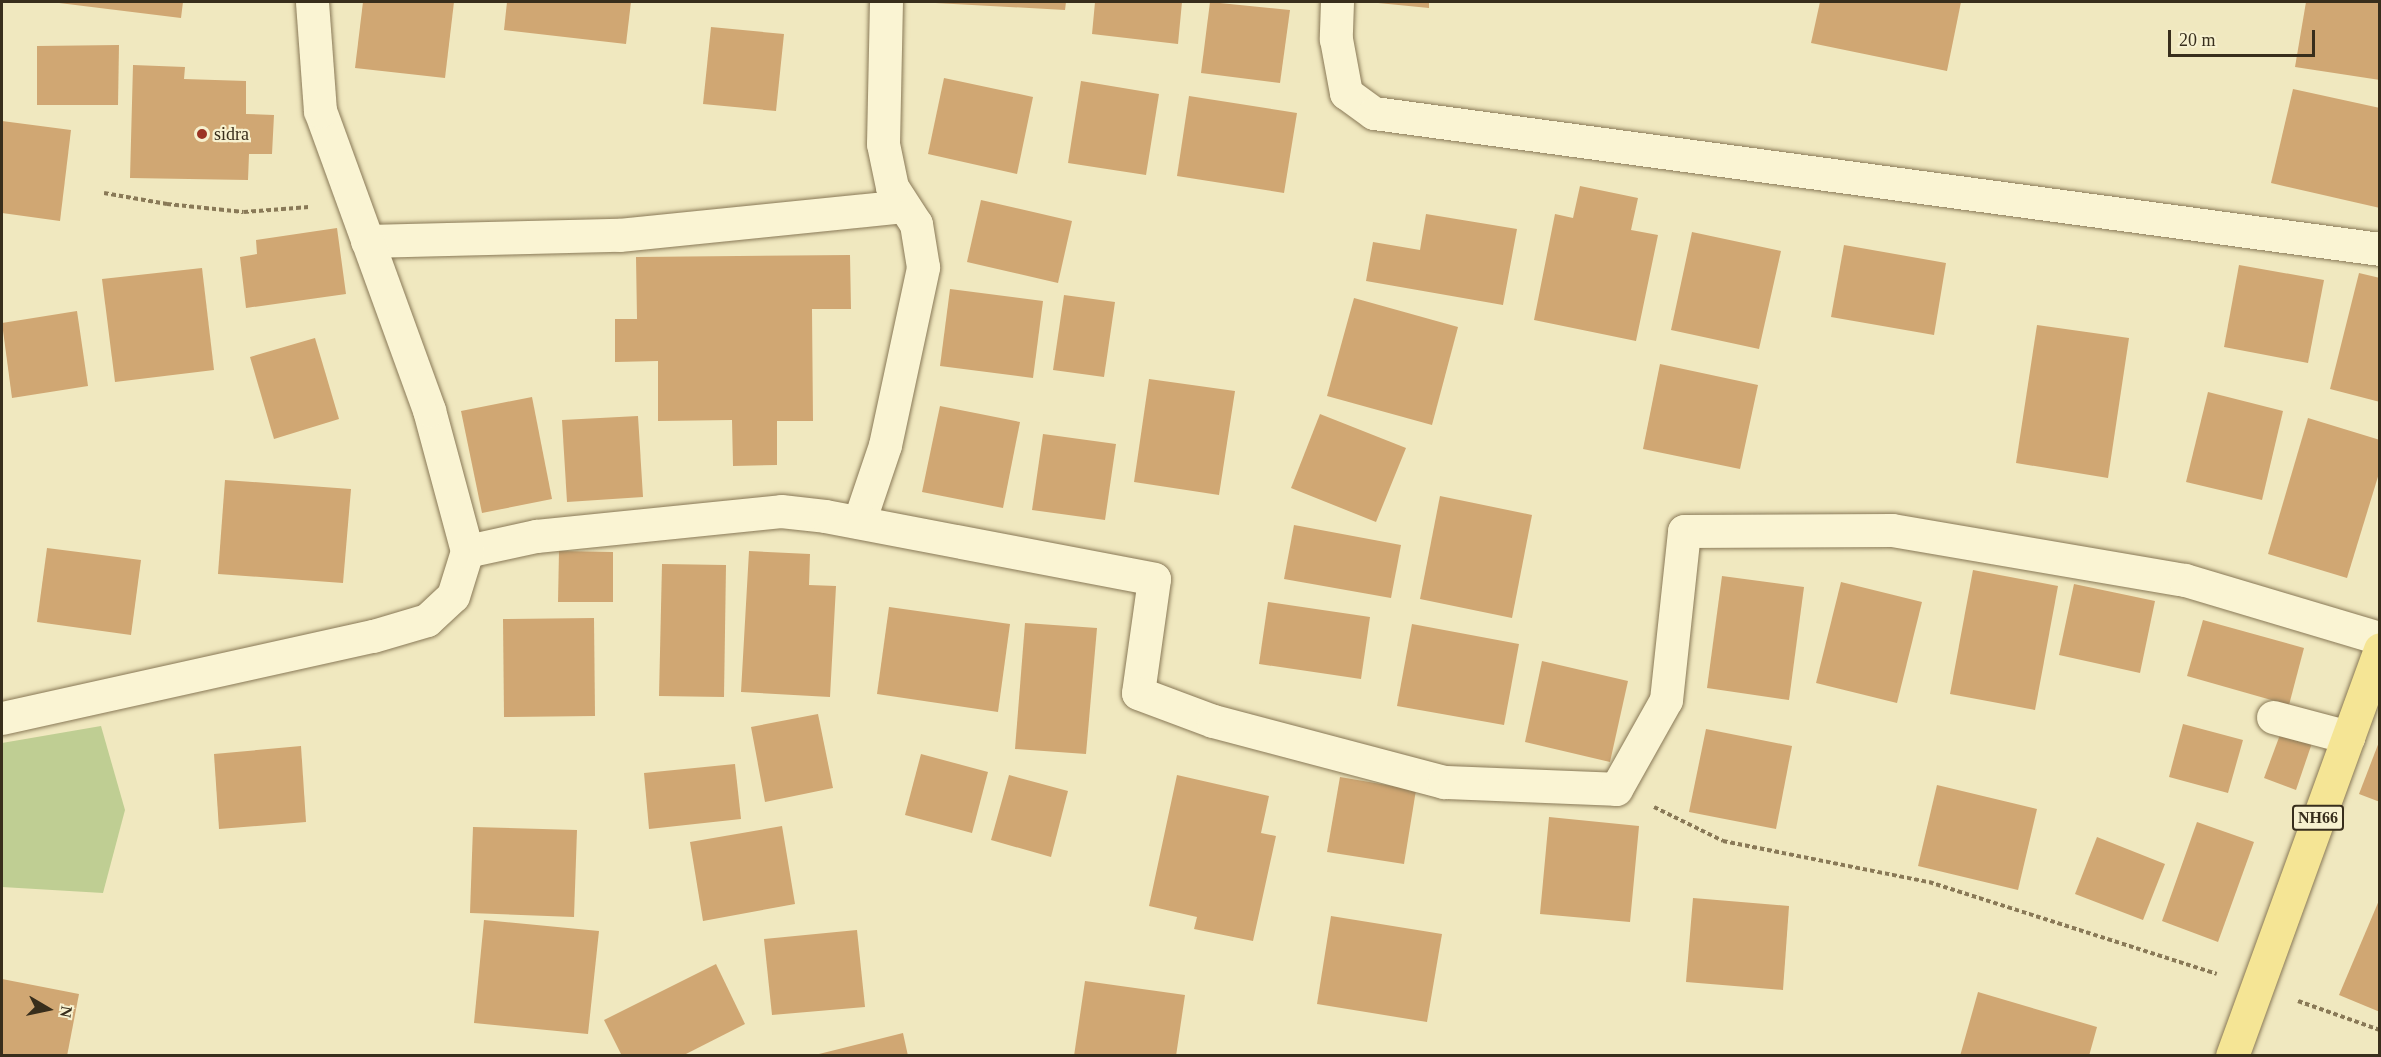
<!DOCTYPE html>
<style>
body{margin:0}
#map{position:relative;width:2381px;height:1057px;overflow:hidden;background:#f0e8bf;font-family:"Times New Roman",serif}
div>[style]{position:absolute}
.green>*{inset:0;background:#bfce93}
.building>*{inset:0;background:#d0a773}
.path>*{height:4px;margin-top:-2px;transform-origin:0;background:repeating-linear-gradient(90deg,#897957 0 4.5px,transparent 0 7.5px)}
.roads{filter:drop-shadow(0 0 2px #897957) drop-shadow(0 0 2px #897957)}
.street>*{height:33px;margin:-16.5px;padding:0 16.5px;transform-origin:16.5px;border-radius:16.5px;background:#faf4d3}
.primary>*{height:33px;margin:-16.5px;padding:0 16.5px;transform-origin:16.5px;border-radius:16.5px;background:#f5e595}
.dots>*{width:16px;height:16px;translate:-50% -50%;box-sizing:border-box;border:3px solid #f7f1cf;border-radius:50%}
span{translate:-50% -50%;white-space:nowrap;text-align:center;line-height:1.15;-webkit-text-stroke:4.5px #f7f1cf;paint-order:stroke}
.shield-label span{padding:2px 4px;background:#f7f1cf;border:2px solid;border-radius:4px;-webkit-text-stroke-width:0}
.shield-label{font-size:16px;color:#382e1c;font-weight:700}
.poi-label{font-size:18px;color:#382e1c}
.left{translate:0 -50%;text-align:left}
.frame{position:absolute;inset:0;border:3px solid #382e1c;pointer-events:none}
.north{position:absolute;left:18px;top:979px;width:60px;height:60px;-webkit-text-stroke:4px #f7f1cf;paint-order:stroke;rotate:99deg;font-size:16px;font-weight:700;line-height:24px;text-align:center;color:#382e1c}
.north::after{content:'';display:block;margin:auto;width:21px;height:27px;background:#382e1c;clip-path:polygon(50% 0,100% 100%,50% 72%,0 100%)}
.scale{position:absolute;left:2168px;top:30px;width:147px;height:27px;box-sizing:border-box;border:3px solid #382e1c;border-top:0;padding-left:8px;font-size:18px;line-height:21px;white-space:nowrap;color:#382e1c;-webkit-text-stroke:4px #f7f1cf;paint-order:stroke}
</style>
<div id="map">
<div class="green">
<i style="clip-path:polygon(101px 726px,125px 810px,103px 893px,2px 887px,2px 743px)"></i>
</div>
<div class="building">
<i style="clip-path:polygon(51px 2px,183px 2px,181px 18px)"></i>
<i style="clip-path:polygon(363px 2px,454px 2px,445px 78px,355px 68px)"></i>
<i style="clip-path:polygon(507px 2px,631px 2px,626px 44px,504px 30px)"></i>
<i style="clip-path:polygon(917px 2px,1066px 2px,1065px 10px)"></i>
<i style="clip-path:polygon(1095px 2px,1182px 2px,1178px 44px,1092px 34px)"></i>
<i style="clip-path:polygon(1210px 2px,1290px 10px,1280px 83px,1201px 73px)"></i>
<i style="clip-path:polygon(1368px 2px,1429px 2px,1429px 8px)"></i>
<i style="clip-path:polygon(1820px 2px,1961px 2px,1947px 71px,1811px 43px)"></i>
<i style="clip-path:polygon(2306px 2px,2380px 2px,2380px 80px,2295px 67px)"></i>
<i style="clip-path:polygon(711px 27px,784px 34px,776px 111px,703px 104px)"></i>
<i style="clip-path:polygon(119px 45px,118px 105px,37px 105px,37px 46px)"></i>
<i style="clip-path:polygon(133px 65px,185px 67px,184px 79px,246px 81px,246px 114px,274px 115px,272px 154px,249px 154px,248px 180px,130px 178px)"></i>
<i style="clip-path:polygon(944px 78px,1033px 97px,1017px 174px,928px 154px)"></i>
<i style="clip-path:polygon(1081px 81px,1159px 94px,1146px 175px,1068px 163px)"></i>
<i style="clip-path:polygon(2293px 89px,2380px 108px,2380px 208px,2271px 183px)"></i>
<i style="clip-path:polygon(1189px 96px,1297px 113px,1284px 193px,1177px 176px)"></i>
<i style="clip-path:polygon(2px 121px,71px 130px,60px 221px,2px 213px)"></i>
<i style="clip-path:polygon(1580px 186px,1638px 198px,1631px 230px,1658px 235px,1636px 341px,1534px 320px,1555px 214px,1573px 218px)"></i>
<i style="clip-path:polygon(981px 200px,1072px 221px,1058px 283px,967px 262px)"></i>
<i style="clip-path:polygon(1426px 214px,1517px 229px,1503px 305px,1366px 281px,1373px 242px,1420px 250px)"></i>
<i style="clip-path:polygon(337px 228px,346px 294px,246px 308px,240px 257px,257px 254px,256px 240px)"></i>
<i style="clip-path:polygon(1692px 232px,1781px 251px,1759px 349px,1671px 330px)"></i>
<i style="clip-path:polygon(1844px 245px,1946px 263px,1934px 335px,1831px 317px)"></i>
<i style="clip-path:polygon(850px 255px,851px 309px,812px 309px,813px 421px,777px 421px,777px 465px,733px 466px,732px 420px,658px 421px,658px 361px,615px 362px,615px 319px,637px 319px,636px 257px)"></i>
<i style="clip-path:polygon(2239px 265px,2324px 280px,2308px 363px,2224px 347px)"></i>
<i style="clip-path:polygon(202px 268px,214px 370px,115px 382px,102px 279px)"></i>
<i style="clip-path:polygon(2359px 273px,2380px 278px,2380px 402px,2330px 389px)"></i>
<i style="clip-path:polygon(950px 289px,1043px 301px,1033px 378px,940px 366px)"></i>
<i style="clip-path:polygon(1064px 295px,1115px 302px,1104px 377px,1053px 370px)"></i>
<i style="clip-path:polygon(1354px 298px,1458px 327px,1432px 425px,1327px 396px)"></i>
<i style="clip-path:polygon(77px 311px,88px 386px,12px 398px,2px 323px)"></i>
<i style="clip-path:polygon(2037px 325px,2129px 338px,2108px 478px,2016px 463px)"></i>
<i style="clip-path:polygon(315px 338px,339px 419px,274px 439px,250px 357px)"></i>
<i style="clip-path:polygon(1660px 364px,1758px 385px,1740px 469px,1643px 449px)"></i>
<i style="clip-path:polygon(1149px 379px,1235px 391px,1219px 495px,1134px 482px)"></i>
<i style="clip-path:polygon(2208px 392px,2283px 411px,2262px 500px,2186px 482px)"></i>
<i style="clip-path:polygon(532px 397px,552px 499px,482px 513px,461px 411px)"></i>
<i style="clip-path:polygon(940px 406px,1020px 422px,1003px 508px,922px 492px)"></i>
<i style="clip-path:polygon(1320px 414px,1406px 448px,1376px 522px,1291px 488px)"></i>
<i style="clip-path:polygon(638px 416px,643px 497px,567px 502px,562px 420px)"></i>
<i style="clip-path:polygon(2308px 418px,2380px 440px,2380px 470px,2347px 578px,2268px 554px)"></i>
<i style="clip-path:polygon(1043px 434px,1116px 444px,1105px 520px,1032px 510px)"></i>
<i style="clip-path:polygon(225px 480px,351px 489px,343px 583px,218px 574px)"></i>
<i style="clip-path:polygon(1440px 496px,1532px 515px,1512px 618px,1420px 599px)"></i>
<i style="clip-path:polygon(1294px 525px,1401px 545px,1391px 598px,1284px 579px)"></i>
<i style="clip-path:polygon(47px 548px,141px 560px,131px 635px,37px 622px)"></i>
<i style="clip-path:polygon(559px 551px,613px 552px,613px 602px,558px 602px)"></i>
<i style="clip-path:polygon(749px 551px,810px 554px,809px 585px,836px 586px,830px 697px,741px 692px)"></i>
<i style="clip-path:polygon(662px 564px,726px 565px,724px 697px,659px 696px)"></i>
<i style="clip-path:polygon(1973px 570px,2058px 586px,2035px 710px,1950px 694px)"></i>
<i style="clip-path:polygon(1722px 576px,1804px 587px,1789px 700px,1707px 688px)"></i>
<i style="clip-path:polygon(1841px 582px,1922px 602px,1897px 703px,1816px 683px)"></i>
<i style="clip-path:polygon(2074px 584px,2155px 601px,2140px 673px,2059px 655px)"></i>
<i style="clip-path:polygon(1268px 602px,1370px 617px,1361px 679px,1259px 664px)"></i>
<i style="clip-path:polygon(889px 607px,1010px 624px,998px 712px,877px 694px)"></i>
<i style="clip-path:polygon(594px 618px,595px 716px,504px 717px,503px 619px)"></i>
<i style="clip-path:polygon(2203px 620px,2304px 648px,2289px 705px,2187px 676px)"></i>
<i style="clip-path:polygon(1025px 623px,1097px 628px,1086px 754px,1015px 749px)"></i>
<i style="clip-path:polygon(1412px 624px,1519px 644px,1504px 725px,1397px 706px)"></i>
<i style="clip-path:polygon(1542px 661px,1628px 681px,1610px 762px,1525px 742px)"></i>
<i style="clip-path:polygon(818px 714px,833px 788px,765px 802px,751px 727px)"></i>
<i style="clip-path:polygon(2183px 724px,2243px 740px,2228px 793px,2169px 777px)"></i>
<i style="clip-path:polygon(1706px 729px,1792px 746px,1776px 829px,1689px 812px)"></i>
<i style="clip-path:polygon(2281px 732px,2312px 743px,2296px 790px,2264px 778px)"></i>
<i style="clip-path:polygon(2379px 742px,2380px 742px,2380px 802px,2359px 794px)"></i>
<i style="clip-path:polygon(301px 746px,306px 822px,219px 829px,214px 754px)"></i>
<i style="clip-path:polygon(921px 754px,988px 772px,972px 833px,905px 815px)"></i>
<i style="clip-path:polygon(735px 764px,741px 819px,649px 829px,644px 773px)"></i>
<i style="clip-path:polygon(1009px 775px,1068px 791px,1051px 857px,991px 840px)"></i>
<i style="clip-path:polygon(1177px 775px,1269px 796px,1261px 833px,1276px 836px,1253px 941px,1194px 929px,1197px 917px,1149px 906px)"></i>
<i style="clip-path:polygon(1340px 777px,1416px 790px,1404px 864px,1327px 852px)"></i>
<i style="clip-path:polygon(1937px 785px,2037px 809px,2018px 890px,1918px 866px)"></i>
<i style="clip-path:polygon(1549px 817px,1639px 826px,1630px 922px,1540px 914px)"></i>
<i style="clip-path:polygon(2197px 822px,2254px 842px,2218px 942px,2162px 921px)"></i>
<i style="clip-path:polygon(782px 826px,795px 904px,703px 921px,690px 842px)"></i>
<i style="clip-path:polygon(473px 827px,577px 830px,574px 917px,470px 913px)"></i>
<i style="clip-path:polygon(2097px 837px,2165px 864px,2143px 920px,2075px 894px)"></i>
<i style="clip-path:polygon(1693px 898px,1789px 906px,1783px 990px,1686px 982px)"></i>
<i style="clip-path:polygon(2380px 898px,2380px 1012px,2339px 995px)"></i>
<i style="clip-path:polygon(1331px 916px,1442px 934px,1427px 1022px,1317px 1004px)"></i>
<i style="clip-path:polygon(484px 920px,599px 931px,588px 1034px,474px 1023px)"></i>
<i style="clip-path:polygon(857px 930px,865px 1007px,772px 1015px,764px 939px)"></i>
<i style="clip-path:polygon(716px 964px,745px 1024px,682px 1056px,622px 1056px,604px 1020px)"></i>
<i style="clip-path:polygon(2px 979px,79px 994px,67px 1056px,2px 1056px)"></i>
<i style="clip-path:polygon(1085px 981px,1185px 995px,1176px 1056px,1074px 1056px)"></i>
<i style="clip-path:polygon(1978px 992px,2097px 1027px,2089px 1056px,1960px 1056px)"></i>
<i style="clip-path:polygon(903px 1033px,908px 1056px,815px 1056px,815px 1055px)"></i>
</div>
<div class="path">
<i style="left:104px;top:193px;width:64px;rotate:9.9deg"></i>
<i style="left:167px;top:204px;width:77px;rotate:5.9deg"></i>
<i style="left:244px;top:212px;width:65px;rotate:-4.4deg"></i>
<i style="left:1654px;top:807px;width:77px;rotate:26.2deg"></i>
<i style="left:1723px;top:841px;width:210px;rotate:11.3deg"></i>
<i style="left:1929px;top:882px;width:302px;rotate:17.7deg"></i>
<i style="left:2298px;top:1001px;width:87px;rotate:19.5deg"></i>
</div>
<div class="roads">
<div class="street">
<i style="left:1337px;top:2px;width:37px;rotate:92deg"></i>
<i style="left:1336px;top:39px;width:55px;rotate:79.5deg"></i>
<i style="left:1346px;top:93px;width:34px;rotate:36deg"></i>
<i style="left:1374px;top:113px;width:1015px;rotate:7.7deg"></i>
<i style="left:367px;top:241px;width:252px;rotate:-1.4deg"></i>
<i style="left:619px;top:235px;width:286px;rotate:-5.8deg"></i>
<i style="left:859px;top:522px;width:81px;rotate:-71.3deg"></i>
<i style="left:885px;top:445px;width:182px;rotate:-77.9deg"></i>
<i style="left:923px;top:267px;width:44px;rotate:-99.2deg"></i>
<i style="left:916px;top:224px;width:44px;rotate:-123deg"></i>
<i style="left:892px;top:187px;width:44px;rotate:-101.8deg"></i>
<i style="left:883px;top:144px;width:142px;rotate:-88.8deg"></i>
<i style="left:467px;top:551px;width:71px;rotate:-12.3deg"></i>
<i style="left:536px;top:536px;width:246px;rotate:-5.8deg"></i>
<i style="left:781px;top:511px;width:44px;rotate:6.5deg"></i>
<i style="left:825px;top:516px;width:335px;rotate:10.8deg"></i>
<i style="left:1154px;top:579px;width:115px;rotate:98deg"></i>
<i style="left:1138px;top:693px;width:80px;rotate:20.5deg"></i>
<i style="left:1213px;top:721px;width:239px;rotate:14.8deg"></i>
<i style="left:1444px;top:782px;width:172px;rotate:2.3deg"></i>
<i style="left:1616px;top:789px;width:102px;rotate:-60.7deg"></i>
<i style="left:1666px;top:700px;width:170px;rotate:-83.9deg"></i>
<i style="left:1684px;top:531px;width:208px;rotate:-0.3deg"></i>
<i style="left:1892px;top:530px;width:297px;rotate:9.7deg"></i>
<i style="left:2185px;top:580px;width:203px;rotate:16.6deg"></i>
<i style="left:2273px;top:717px;width:78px;rotate:14.9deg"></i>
<i style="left:2px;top:718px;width:380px;rotate:-12.5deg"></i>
<i style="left:373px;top:636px;width:56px;rotate:-16.5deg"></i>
<i style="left:427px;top:620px;width:35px;rotate:-43deg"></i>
<i style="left:453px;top:596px;width:47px;rotate:-72.7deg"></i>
<i style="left:467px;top:551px;width:146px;rotate:-105.1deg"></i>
<i style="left:429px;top:410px;width:318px;rotate:-110deg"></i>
<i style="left:320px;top:111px;width:109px;rotate:-94.2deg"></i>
</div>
<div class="primary">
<i style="left:2232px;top:1056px;width:433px;rotate:-70deg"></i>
</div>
</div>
<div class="dots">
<i style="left:202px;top:134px;background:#9b3424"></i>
</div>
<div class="shield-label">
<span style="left:2318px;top:818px">NH66</span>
</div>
<div class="poi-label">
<span class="left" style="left:214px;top:134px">sidra</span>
</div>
<div class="frame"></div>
<div class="north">N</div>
<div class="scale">20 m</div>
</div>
